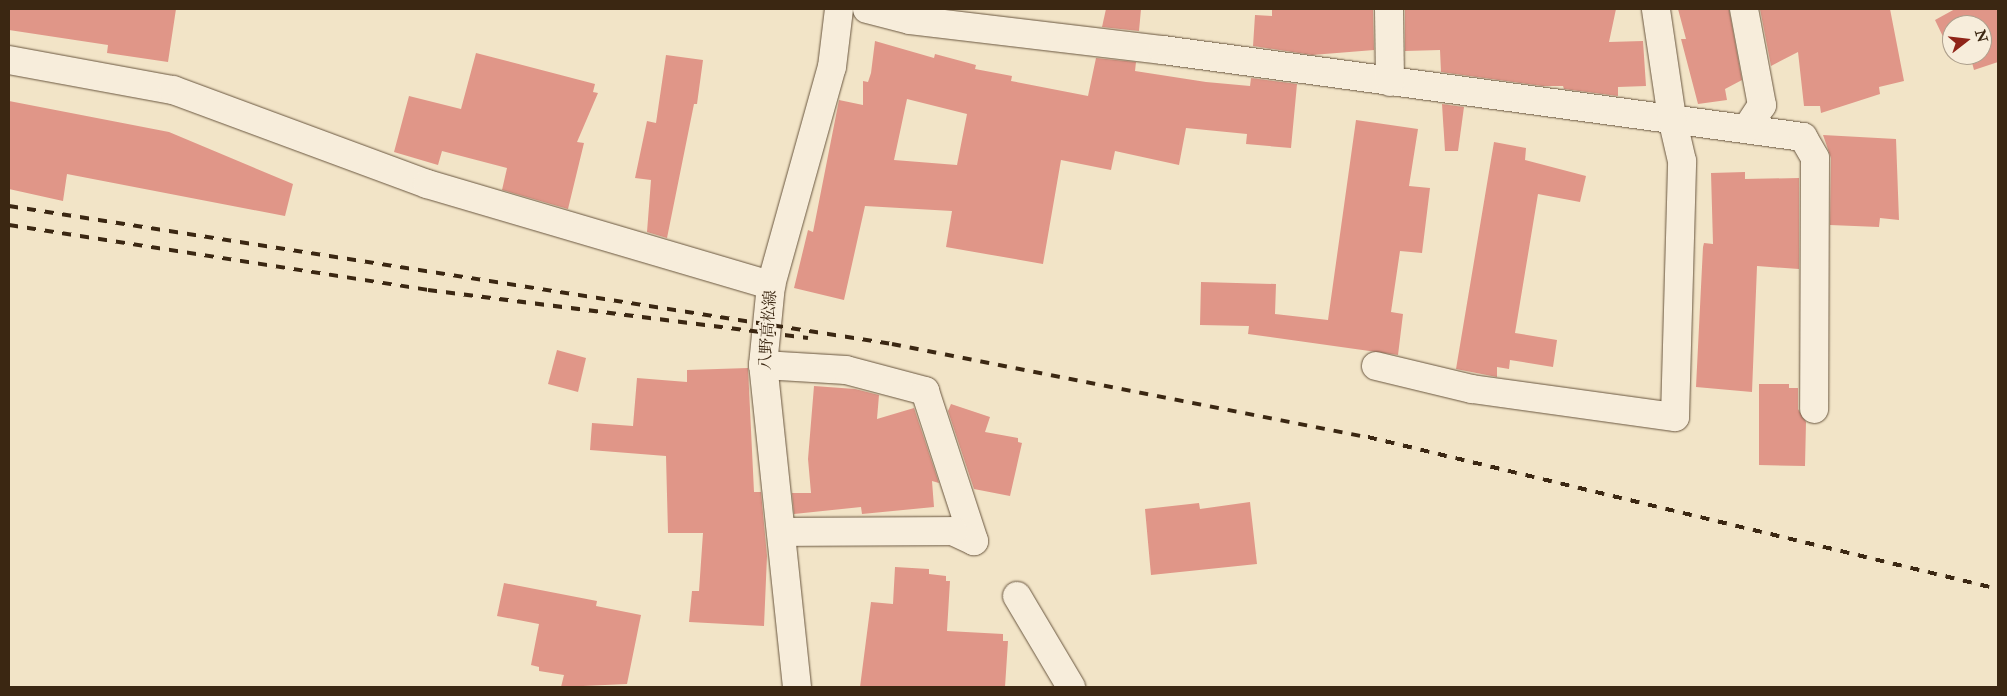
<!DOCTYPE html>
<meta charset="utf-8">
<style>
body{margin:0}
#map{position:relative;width:2007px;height:696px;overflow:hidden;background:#f2e4c7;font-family:"IM FELL Double Pica","Noto Serif JP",serif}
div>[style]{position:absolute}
.building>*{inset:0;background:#e09688}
.roads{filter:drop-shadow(0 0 1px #69563f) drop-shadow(0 0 1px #69563f)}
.street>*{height:28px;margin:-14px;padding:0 14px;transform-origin:14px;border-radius:14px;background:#f7eddb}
.secondary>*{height:28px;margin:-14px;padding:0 14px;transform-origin:14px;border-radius:14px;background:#f7eddb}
.rail>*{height:4px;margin-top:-2px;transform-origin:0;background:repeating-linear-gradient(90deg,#3b2712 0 9px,transparent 0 18px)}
span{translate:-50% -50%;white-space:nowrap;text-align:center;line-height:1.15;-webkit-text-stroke:4px #f7eddb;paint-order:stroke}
.street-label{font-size:16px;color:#3b2712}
.frame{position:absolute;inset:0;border:10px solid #3b2712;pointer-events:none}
.north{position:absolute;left:1942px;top:15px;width:50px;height:50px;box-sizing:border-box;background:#f7eddb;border:1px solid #ac9e8b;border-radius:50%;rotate:74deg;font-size:14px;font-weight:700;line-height:20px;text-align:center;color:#3b2712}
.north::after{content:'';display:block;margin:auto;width:18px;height:22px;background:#8f2418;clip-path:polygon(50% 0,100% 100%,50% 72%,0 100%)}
</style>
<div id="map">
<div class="building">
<i style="clip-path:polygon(9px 9px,176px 9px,168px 62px,107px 53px,108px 45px,9px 30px)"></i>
<i style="clip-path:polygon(1106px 9px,1141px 9px,1139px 31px,1102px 27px)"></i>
<i style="clip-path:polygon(1272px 9px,1373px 9px,1374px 50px,1312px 55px,1253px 46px,1255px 15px,1272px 16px)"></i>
<i style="clip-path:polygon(1405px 9px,1616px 9px,1609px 42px,1643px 41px,1646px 86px,1618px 87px,1618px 96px,1564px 89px,1563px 86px,1543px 86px,1441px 72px,1440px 50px,1405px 51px)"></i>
<i style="clip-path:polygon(1678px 9px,1729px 9px,1742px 80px,1725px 89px,1727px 100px,1698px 104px,1681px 39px,1686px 39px)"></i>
<i style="clip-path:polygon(1760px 9px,1890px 9px,1904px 81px,1879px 87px,1880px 94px,1821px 113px,1820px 106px,1804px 106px,1798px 52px,1771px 66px)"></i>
<i style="clip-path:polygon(1955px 9px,1998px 9px,1998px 62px,1974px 70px,1970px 55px,1982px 55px,1982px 25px,1952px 25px,1952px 43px,1947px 45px,1935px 20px)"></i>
<i style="clip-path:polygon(evenodd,875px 41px,934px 58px,935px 54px,976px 65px,975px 69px,1012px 76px,1011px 81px,1088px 96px,1096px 58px,1136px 62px,1135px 71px,1206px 82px,1250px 86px,1251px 78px,1297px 84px,1291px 148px,1246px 144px,1247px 134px,1186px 128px,1179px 165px,1115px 151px,1111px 170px,1061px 160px,1043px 264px,946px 247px,952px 211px,865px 206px,844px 300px,794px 288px,808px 230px,813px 232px,839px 100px,863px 105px,863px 81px,868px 82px,871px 73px,875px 41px,907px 99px,967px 114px,957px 165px,894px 160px,907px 99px)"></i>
<i style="clip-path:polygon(476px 53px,595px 84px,593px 92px,598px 93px,577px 142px,584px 143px,568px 209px,502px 190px,507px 168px,442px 151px,438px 165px,394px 152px,409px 96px,461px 109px)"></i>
<i style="clip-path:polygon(666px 55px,703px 60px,697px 104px,694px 104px,667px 238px,647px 232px,651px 180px,635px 178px,647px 121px,656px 123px)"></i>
<i style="clip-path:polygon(9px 101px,169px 132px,293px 184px,285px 216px,67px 174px,63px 201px,9px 189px)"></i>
<i style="clip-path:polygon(1442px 104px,1464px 107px,1458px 151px,1445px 151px)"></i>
<i style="clip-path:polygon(1356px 120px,1418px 129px,1409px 186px,1430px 188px,1422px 253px,1400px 251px,1391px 312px,1403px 314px,1398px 355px,1248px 334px,1249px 326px,1200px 325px,1201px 282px,1276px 284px,1275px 314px,1328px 320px)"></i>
<i style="clip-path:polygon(1823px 135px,1896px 139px,1899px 220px,1880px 218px,1879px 227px,1830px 225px,1831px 158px)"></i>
<i style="clip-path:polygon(1494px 142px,1526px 148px,1525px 160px,1586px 176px,1580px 202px,1538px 194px,1515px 333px,1557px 340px,1553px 367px,1510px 360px,1509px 369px,1497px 367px,1497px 377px,1456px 369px)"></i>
<i style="clip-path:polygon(1745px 172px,1745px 179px,1799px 178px,1799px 269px,1757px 266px,1752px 392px,1696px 387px,1703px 247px,1704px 243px,1713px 244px,1711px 173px)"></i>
<i style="clip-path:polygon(557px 350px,586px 358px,578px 392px,548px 384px)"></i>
<i style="clip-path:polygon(748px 368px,754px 492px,761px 492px,767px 556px,764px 626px,689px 622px,692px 591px,699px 591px,703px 533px,668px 533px,666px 456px,590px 450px,592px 423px,633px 426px,637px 378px,687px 382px,687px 370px)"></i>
<i style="clip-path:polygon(1759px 384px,1789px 384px,1789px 388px,1798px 388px,1798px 409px,1806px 422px,1805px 466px,1759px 465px)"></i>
<i style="clip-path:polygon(814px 386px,855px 389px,879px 395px,877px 419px,914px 408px,939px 483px,932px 481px,934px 507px,862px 514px,861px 507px,794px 514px,792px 493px,811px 493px,808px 459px)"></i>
<i style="clip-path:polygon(951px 404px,990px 417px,985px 432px,1018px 438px,1018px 442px,1022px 443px,1010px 496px,974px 489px,948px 411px)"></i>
<i style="clip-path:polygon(1250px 502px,1257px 564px,1151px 575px,1145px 509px,1199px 503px,1200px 509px)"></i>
<i style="clip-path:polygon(895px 567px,929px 569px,929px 574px,946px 576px,946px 581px,950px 581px,947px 631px,1003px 634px,1003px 641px,1008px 641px,1005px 687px,860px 687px,871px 602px,893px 604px)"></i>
<i style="clip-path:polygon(504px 583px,597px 601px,596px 606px,641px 615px,627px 684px,561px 687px,564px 675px,539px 671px,539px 667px,531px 665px,539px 624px,497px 616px)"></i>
</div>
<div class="roads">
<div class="street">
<i style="left:867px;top:9px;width:44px;rotate:14.3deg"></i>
<i style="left:910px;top:20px;width:255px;rotate:6.8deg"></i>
<i style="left:1163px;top:50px;width:646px;rotate:7.74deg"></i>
<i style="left:1803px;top:137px;width:24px;rotate:60deg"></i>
<i style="left:1815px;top:158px;width:251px;rotate:90.2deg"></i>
<i style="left:1389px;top:9px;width:73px;rotate:89.2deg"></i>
<i style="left:1744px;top:9px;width:98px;rotate:79.4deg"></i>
<i style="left:1762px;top:105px;width:27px;rotate:123deg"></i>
<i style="left:9px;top:60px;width:167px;rotate:10.4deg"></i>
<i style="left:173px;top:90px;width:271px;rotate:20.3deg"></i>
<i style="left:427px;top:184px;width:359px;rotate:16.4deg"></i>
<i style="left:763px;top:365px;width:83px;rotate:3.4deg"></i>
<i style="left:846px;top:370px;width:82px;rotate:14.9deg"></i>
<i style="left:925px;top:391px;width:158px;rotate:71.9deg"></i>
<i style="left:974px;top:541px;width:23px;rotate:-155deg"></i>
<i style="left:953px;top:531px;width:170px;rotate:179.7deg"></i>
<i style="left:1376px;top:366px;width:99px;rotate:13.5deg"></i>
<i style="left:1472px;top:389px;width:205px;rotate:7.9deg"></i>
<i style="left:1675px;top:417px;width:256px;rotate:-88.4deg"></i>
<i style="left:1682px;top:161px;width:44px;rotate:-103.1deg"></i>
<i style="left:1672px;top:118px;width:110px;rotate:-98.4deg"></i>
<i style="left:1017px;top:596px;width:106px;rotate:59.3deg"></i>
</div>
<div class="secondary">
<i style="left:797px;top:687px;width:324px;rotate:-96deg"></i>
<i style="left:763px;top:365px;width:80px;rotate:-84.3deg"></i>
<i style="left:771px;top:285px;width:226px;rotate:-74.4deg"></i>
<i style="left:832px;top:67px;width:58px;rotate:-83.1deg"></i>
</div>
</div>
<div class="rail">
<i style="left:9px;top:206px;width:894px;rotate:8.88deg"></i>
<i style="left:892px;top:344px;width:485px;rotate:11.1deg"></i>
<i style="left:1368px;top:437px;width:648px;rotate:13.56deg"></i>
<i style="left:9px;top:225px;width:424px;rotate:8.8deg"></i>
<i style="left:428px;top:290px;width:383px;rotate:7.2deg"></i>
</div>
<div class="street-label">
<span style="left:768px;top:330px;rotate:-86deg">八野高松線</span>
</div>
<div class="frame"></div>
<div class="north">N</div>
</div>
